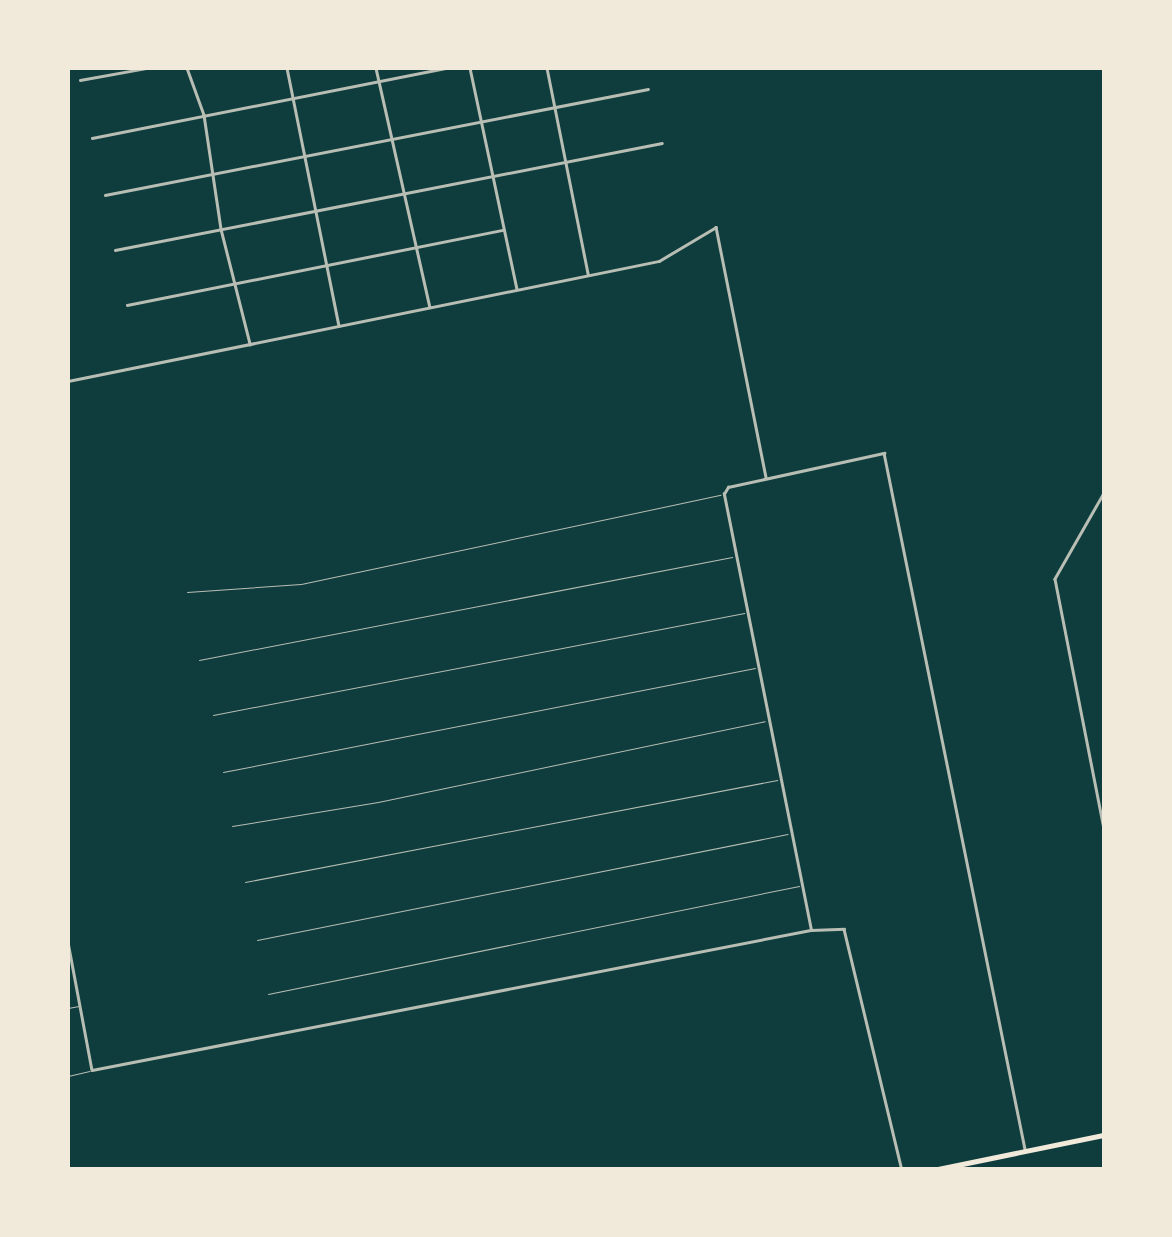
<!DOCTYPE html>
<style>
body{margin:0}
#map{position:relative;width:1172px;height:1237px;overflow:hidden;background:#0f3d3e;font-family:Merriweather,serif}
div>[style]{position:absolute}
.service>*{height:1px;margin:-0.5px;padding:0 0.5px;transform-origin:0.5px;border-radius:0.5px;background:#b8beb3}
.minor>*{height:2.5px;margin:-1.25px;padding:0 1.25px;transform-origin:1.25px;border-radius:1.25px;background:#b8beb3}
.trunk>*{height:5px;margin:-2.5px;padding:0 2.5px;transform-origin:2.5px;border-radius:2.5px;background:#f1e9da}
span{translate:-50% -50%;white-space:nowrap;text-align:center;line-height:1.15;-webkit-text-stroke:8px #f1e9da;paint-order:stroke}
.frame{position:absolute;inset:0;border:70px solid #f1e9da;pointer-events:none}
</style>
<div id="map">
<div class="service">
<i style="left:187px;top:592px;width:114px;rotate:-4deg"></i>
<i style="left:301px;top:584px;width:429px;rotate:-12deg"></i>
<i style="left:199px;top:660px;width:543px;rotate:-10.94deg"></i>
<i style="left:213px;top:715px;width:541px;rotate:-10.87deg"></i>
<i style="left:223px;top:772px;width:542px;rotate:-11.06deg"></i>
<i style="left:232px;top:826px;width:148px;rotate:-9.3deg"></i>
<i style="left:378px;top:802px;width:395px;rotate:-11.8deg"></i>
<i style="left:245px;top:882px;width:542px;rotate:-10.85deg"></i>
<i style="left:257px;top:940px;width:541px;rotate:-11.29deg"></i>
<i style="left:268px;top:994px;width:542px;rotate:-11.5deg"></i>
<i style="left:68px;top:1008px;width:11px;rotate:-10deg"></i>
<i style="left:68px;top:1076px;width:22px;rotate:-13deg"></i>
</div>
<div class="minor">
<i style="left:187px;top:68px;width:50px;rotate:70.1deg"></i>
<i style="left:204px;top:115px;width:115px;rotate:81.5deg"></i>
<i style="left:221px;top:229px;width:119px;rotate:75.8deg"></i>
<i style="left:287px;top:68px;width:263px;rotate:78.6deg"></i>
<i style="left:376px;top:68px;width:245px;rotate:77.3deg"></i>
<i style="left:470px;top:68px;width:226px;rotate:78deg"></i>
<i style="left:547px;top:68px;width:210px;rotate:78.7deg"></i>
<i style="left:80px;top:80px;width:68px;rotate:-10.2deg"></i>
<i style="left:92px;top:138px;width:360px;rotate:-11.2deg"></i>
<i style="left:105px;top:195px;width:553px;rotate:-11.05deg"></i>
<i style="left:115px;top:250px;width:557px;rotate:-11.07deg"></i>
<i style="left:127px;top:305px;width:384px;rotate:-11.3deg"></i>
<i style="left:68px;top:381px;width:603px;rotate:-11.48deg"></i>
<i style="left:659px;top:261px;width:66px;rotate:-30.8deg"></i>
<i style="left:716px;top:227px;width:255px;rotate:78.7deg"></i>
<i style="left:1104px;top:493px;width:99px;rotate:119.7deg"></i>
<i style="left:1055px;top:579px;width:255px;rotate:78.9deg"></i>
<i style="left:811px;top:930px;width:445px;rotate:-101.3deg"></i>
<i style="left:724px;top:494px;width:8px;rotate:-60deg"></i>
<i style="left:728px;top:487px;width:160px;rotate:-12.3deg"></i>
<i style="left:884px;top:453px;width:710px;rotate:78.55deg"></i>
<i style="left:68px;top:942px;width:130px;rotate:79.4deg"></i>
<i style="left:92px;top:1070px;width:733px;rotate:-11.02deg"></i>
<i style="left:811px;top:930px;width:33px;rotate:-2deg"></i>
<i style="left:844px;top:929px;width:248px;rotate:76.5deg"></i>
</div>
<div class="trunk">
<i style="left:933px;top:1170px;width:175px;rotate:-11.6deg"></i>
</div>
<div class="frame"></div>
</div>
